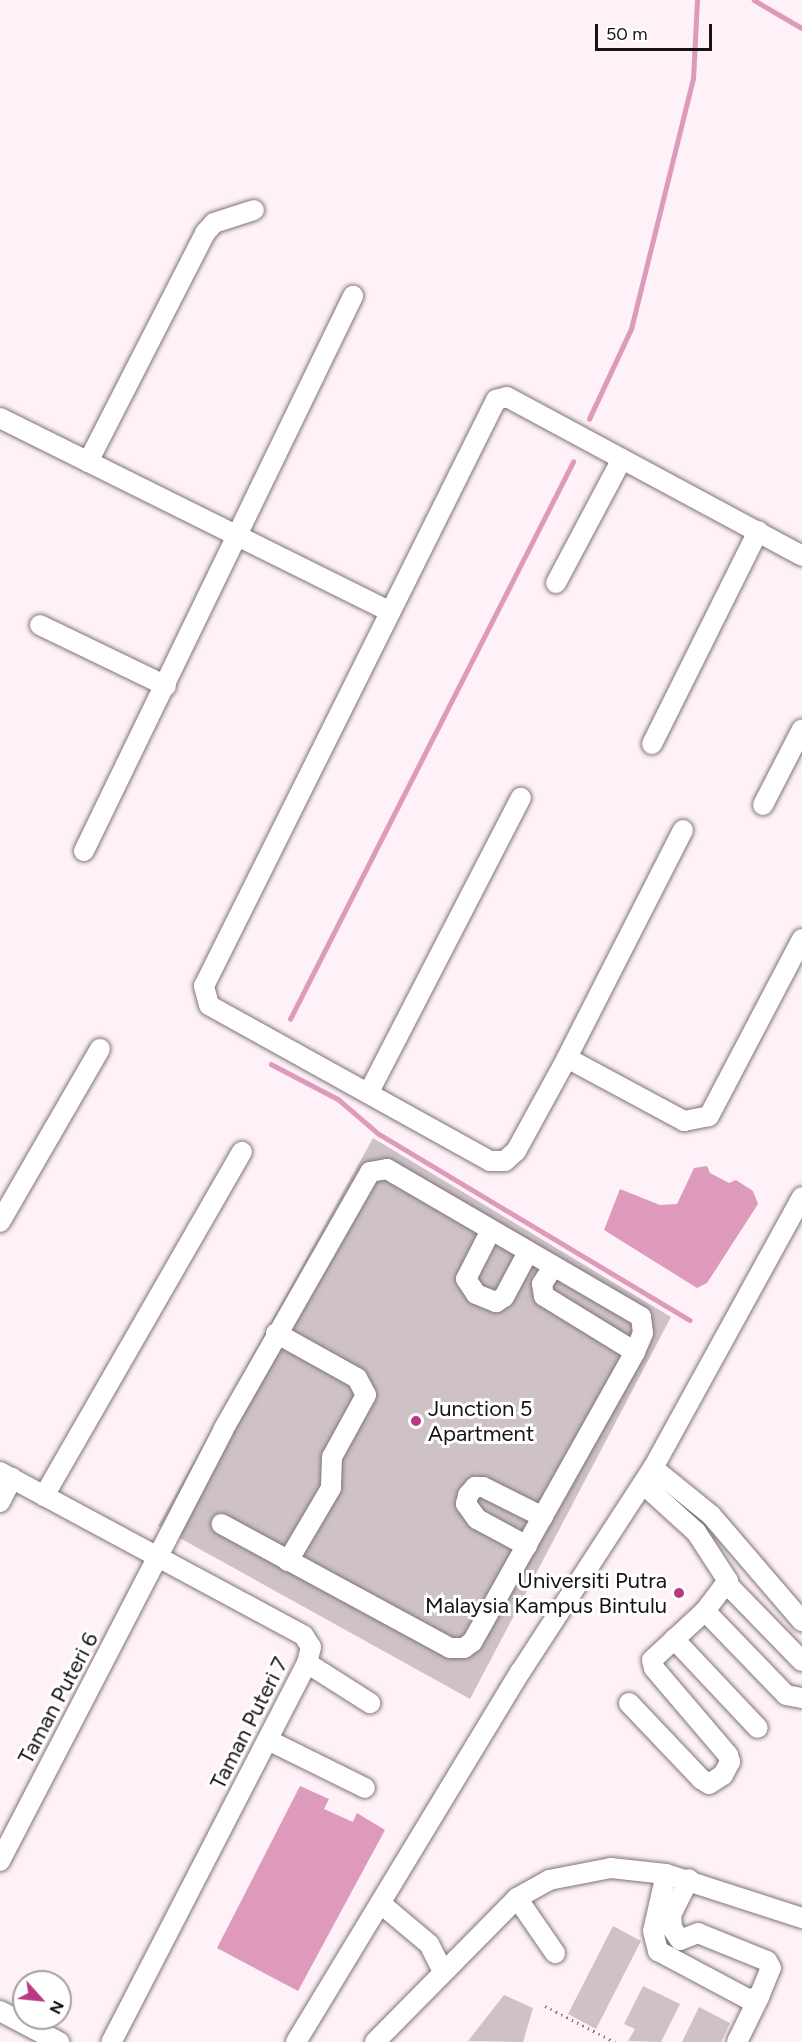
<!DOCTYPE html>
<style>
body{margin:0}
#map{position:relative;width:802px;height:2042px;overflow:hidden;background:#fef1f7;font-family:Figtree,sans-serif}
div>[style]{position:absolute}
.water>*{inset:0;background:#dd9abb}
.stream>*{height:4.5px;margin:-2.25px;padding:0 2.25px;transform-origin:2.25px;border-radius:2.25px;background:#dd9abb}
.building>*{inset:0;background:#cec2c7}
.path>*{height:3px;margin-top:-1.5px;transform-origin:0;background:repeating-linear-gradient(90deg,#877e82 0 1.5px,transparent 0 6px)}
.roads{filter:drop-shadow(0 0 2px #7f7479) drop-shadow(0 0 2px #7f7479)}
.minor>*{height:20px;margin:-10px;padding:0 10px;transform-origin:10px;border-radius:10px;background:#fff}
.dots>*{width:16px;height:16px;translate:-50% -50%;box-sizing:border-box;border:3px solid #fff;border-radius:50%}
span{translate:-50% -50%;white-space:nowrap;text-align:center;line-height:1.15;-webkit-text-stroke:6px #fff;paint-order:stroke}
.poi-label{font-size:22px;color:#171214}
.left{translate:0 -50%;text-align:left}
.right{translate:-100% -50%;text-align:right}
.street-label{font-size:22px;color:#171214}
.north{position:absolute;left:12px;top:1970px;width:60px;height:60px;box-sizing:border-box;background:#fff;border:2px solid #a2a0a1;border-radius:50%;rotate:117deg;font-size:16px;font-weight:700;line-height:24px;text-align:center;color:#171214}
.north::after{content:'';display:block;margin:auto;width:21px;height:27px;background:#b93985;clip-path:polygon(50% 0,100% 100%,50% 72%,0 100%)}
.scale{position:absolute;left:595px;top:24px;width:117px;height:27px;box-sizing:border-box;border:3px solid #171214;border-top:0;padding-left:8px;font-size:18px;line-height:21px;white-space:nowrap;color:#171214;-webkit-text-stroke:4px #fff;paint-order:stroke}
</style>
<div id="map">
<div class="water">
<i style="clip-path:polygon(707px 1166px,710px 1173px,729px 1183px,736px 1180px,753px 1191px,758px 1204px,707px 1283px,697px 1288px,604px 1230px,620px 1189px,660px 1205px,677px 1204px,694px 1168px)"></i>
<i style="clip-path:polygon(300px 1786px,329px 1799px,324px 1809px,353px 1822px,357px 1813px,385px 1830px,298px 1991px,217px 1948px)"></i>
</div>
<div class="stream">
<i style="left:754px;top:0;width:56px;rotate:30.3deg"></i>
<i style="left:589px;top:419px;width:99px;rotate:-65deg"></i>
<i style="left:631px;top:329px;width:258px;rotate:-76.1deg"></i>
<i style="left:693px;top:79px;width:79px;rotate:-87.1deg"></i>
<i style="left:290px;top:1019px;width:625px;rotate:-63.07deg"></i>
<i style="left:271px;top:1064px;width:76px;rotate:27.6deg"></i>
<i style="left:338px;top:1099px;width:54px;rotate:40.5deg"></i>
<i style="left:379px;top:1134px;width:362px;rotate:30.9deg"></i>
</div>
<div class="building">
<i style="clip-path:polygon(373px 1138px,671px 1317px,470px 1699px,158px 1526px)"></i>
<i style="clip-path:polygon(613px 1926px,641px 1941px,596px 2029px,568px 2014px)"></i>
<i style="clip-path:polygon(643px 1986px,680px 2004px,661px 2042px,628px 2041px,635px 2029px,624px 2024px)"></i>
<i style="clip-path:polygon(504px 1995px,533px 2008px,523px 2042px,468px 2041px)"></i>
<i style="clip-path:polygon(699px 2007px,730px 2023px,721px 2042px,682px 2042px)"></i>
</div>
<div class="path">
<i style="left:545px;top:2006px;width:79px;rotate:27.2deg"></i>
</div>
<div class="roads">
<div class="minor">
<i style="left:0;top:418px;width:433px;rotate:26.4deg"></i>
<i style="left:88px;top:462px;width:257px;rotate:-62.9deg"></i>
<i style="left:205px;top:233px;width:13px;rotate:-48deg"></i>
<i style="left:214px;top:223px;width:42px;rotate:-18deg"></i>
<i style="left:556px;top:583px;width:140px;rotate:-62deg"></i>
<i style="left:40px;top:625px;width:140px;rotate:25.8deg"></i>
<i style="left:652px;top:744px;width:238px;rotate:-63.5deg"></i>
<i style="left:763px;top:805px;width:85px;rotate:-62.8deg"></i>
<i style="left:683px;top:830px;width:256px;rotate:117deg"></i>
<i style="left:567px;top:1058px;width:106px;rotate:118.7deg"></i>
<i style="left:516px;top:1151px;width:15px;rotate:138deg"></i>
<i style="left:505px;top:1161px;width:15px;rotate:180deg"></i>
<i style="left:490px;top:1161px;width:321px;rotate:-151deg"></i>
<i style="left:209px;top:1005px;width:20px;rotate:-105deg"></i>
<i style="left:204px;top:986px;width:655px;rotate:-63.51deg"></i>
<i style="left:496px;top:400px;width:11px;rotate:-15deg"></i>
<i style="left:507px;top:397px;width:335px;rotate:28.3deg"></i>
<i style="left:84px;top:851px;width:617px;rotate:-64.14deg"></i>
<i style="left:567px;top:1058px;width:133px;rotate:28.3deg"></i>
<i style="left:684px;top:1121px;width:25px;rotate:-11deg"></i>
<i style="left:709px;top:1116px;width:200px;rotate:-62.3deg"></i>
<i style="left:369px;top:1092px;width:331px;rotate:-62.7deg"></i>
<i style="left:0;top:1222px;width:200px;rotate:-60deg"></i>
<i style="left:491px;top:1230px;width:55px;rotate:117deg"></i>
<i style="left:466px;top:1279px;width:18px;rotate:56deg"></i>
<i style="left:476px;top:1294px;width:22px;rotate:22deg"></i>
<i style="left:496px;top:1302px;width:9px;rotate:-32deg"></i>
<i style="left:504px;top:1297px;width:51px;rotate:-61.9deg"></i>
<i style="left:553px;top:1267px;width:20px;rotate:123deg"></i>
<i style="left:542px;top:1284px;width:12px;rotate:81deg"></i>
<i style="left:544px;top:1296px;width:107px;rotate:31.6deg"></i>
<i style="left:276px;top:1333px;width:93px;rotate:29.1deg"></i>
<i style="left:357px;top:1378px;width:19px;rotate:62deg"></i>
<i style="left:366px;top:1395px;width:71px;rotate:118.7deg"></i>
<i style="left:332px;top:1457px;width:31px;rotate:92deg"></i>
<i style="left:331px;top:1488px;width:85px;rotate:120.5deg"></i>
<i style="left:653px;top:1468px;width:75px;rotate:39deg"></i>
<i style="left:711px;top:1515px;width:140px;rotate:49.4deg"></i>
<i style="left:0;top:1472px;width:345px;rotate:28.3deg"></i>
<i style="left:304px;top:1636px;width:13px;rotate:58deg"></i>
<i style="left:311px;top:1647px;width:16px;rotate:104deg"></i>
<i style="left:307px;top:1663px;width:427px;rotate:117.3deg"></i>
<i style="left:44px;top:1496px;width:397px;rotate:-60.1deg"></i>
<i style="left:0;top:1502px;width:27px;rotate:-63deg"></i>
<i style="left:527px;top:1546px;width:57px;rotate:-151.6deg"></i>
<i style="left:477px;top:1519px;width:19px;rotate:-126deg"></i>
<i style="left:466px;top:1504px;width:9px;rotate:-77deg"></i>
<i style="left:468px;top:1495px;width:11px;rotate:-49deg"></i>
<i style="left:475px;top:1487px;width:8px"></i>
<i style="left:483px;top:1487px;width:67px;rotate:26.6deg"></i>
<i style="left:728px;top:1585px;width:106px;rotate:45.8deg"></i>
<i style="left:705px;top:1611px;width:117px;rotate:46deg"></i>
<i style="left:786px;top:1695px;width:16px;rotate:11deg"></i>
<i style="left:674px;top:1639px;width:122px;rotate:46.7deg"></i>
<i style="left:307px;top:1663px;width:75px;rotate:32.4deg"></i>
<i style="left:629px;top:1703px;width:105px;rotate:46.5deg"></i>
<i style="left:701px;top:1779px;width:9px;rotate:32deg"></i>
<i style="left:709px;top:1784px;width:17px;rotate:-33deg"></i>
<i style="left:723px;top:1775px;width:15px;rotate:-62deg"></i>
<i style="left:730px;top:1762px;width:7px;rotate:-106deg"></i>
<i style="left:728px;top:1755px;width:114px;rotate:-130.4deg"></i>
<i style="left:654px;top:1668px;width:8px;rotate:-104deg"></i>
<i style="left:652px;top:1660px;width:72px;rotate:-42.8deg"></i>
<i style="left:705px;top:1611px;width:38px;rotate:-53deg"></i>
<i style="left:728px;top:1581px;width:59px;rotate:-123.1deg"></i>
<i style="left:696px;top:1532px;width:72px;rotate:-137.8deg"></i>
<i style="left:268px;top:1740px;width:108px;rotate:26.3deg"></i>
<i style="left:0;top:1861px;width:485px;rotate:-62.6deg"></i>
<i style="left:223px;top:1430px;width:297px;rotate:-60.3deg"></i>
<i style="left:370px;top:1172px;width:17px;rotate:-10deg"></i>
<i style="left:387px;top:1169px;width:294px;rotate:30.2deg"></i>
<i style="left:641px;top:1317px;width:16px;rotate:83deg"></i>
<i style="left:643px;top:1333px;width:21px;rotate:113deg"></i>
<i style="left:635px;top:1352px;width:333px;rotate:119.3deg"></i>
<i style="left:472px;top:1642px;width:10px;rotate:143deg"></i>
<i style="left:464px;top:1648px;width:14px;rotate:180deg"></i>
<i style="left:450px;top:1648px;width:260px;rotate:-151.5deg"></i>
<i style="left:666px;top:1874px;width:58px;rotate:102.8deg"></i>
<i style="left:653px;top:1931px;width:21px;rotate:76deg"></i>
<i style="left:658px;top:1951px;width:102px;rotate:28.1deg"></i>
<i style="left:748px;top:1999px;width:11px;rotate:-10deg"></i>
<i style="left:759px;top:1997px;width:31px;rotate:-68deg"></i>
<i style="left:771px;top:1968px;width:8px;rotate:-120deg"></i>
<i style="left:767px;top:1961px;width:74px;rotate:-157.9deg"></i>
<i style="left:698px;top:1933px;width:19px;rotate:159deg"></i>
<i style="left:680px;top:1940px;width:14px;rotate:-124deg"></i>
<i style="left:672px;top:1928px;width:13px;rotate:-94deg"></i>
<i style="left:671px;top:1915px;width:40px;rotate:-63.4deg"></i>
<i style="left:517px;top:1898px;width:67px;rotate:55.4deg"></i>
<i style="left:380px;top:1903px;width:64px;rotate:39.9deg"></i>
<i style="left:429px;top:1944px;width:29px;rotate:63deg"></i>
<i style="left:0;top:2011px;width:67px;rotate:27.7deg"></i>
<i style="left:296px;top:2042px;width:434px;rotate:-58.8deg"></i>
<i style="left:521px;top:1671px;width:242px;rotate:-57deg"></i>
<i style="left:653px;top:1468px;width:309px;rotate:-61.2deg"></i>
<i style="left:375px;top:2042px;width:202px;rotate:-45.4deg"></i>
<i style="left:517px;top:1898px;width:37px;rotate:-29deg"></i>
<i style="left:549px;top:1880px;width:63px;rotate:-11deg"></i>
<i style="left:611px;top:1868px;width:55px;rotate:6.2deg"></i>
<i style="left:666px;top:1874px;width:143px;rotate:17.9deg"></i>
<i style="left:737px;top:2042px;width:50px;rotate:-63.9deg"></i>
</div>
</div>
<div class="dots">
<i style="left:416px;top:1421px;background:#b93985"></i>
<i style="left:679px;top:1593px;background:#b93985"></i>
</div>
<div class="poi-label">
<span class="left" style="left:428px;top:1421px">Junction 5<br>Apartment</span>
<span class="right" style="left:667px;top:1593px">Universiti Putra<br>Malaysia Kampus Bintulu</span>
</div>
<div class="street-label">
<span style="left:58px;top:1698px;rotate:-62deg">Taman Puteri 6</span>
<span style="left:249px;top:1723px;rotate:-63deg">Taman Puteri 7</span>
</div>
<div class="north">N</div>
<div class="scale">50 m</div>
</div>
